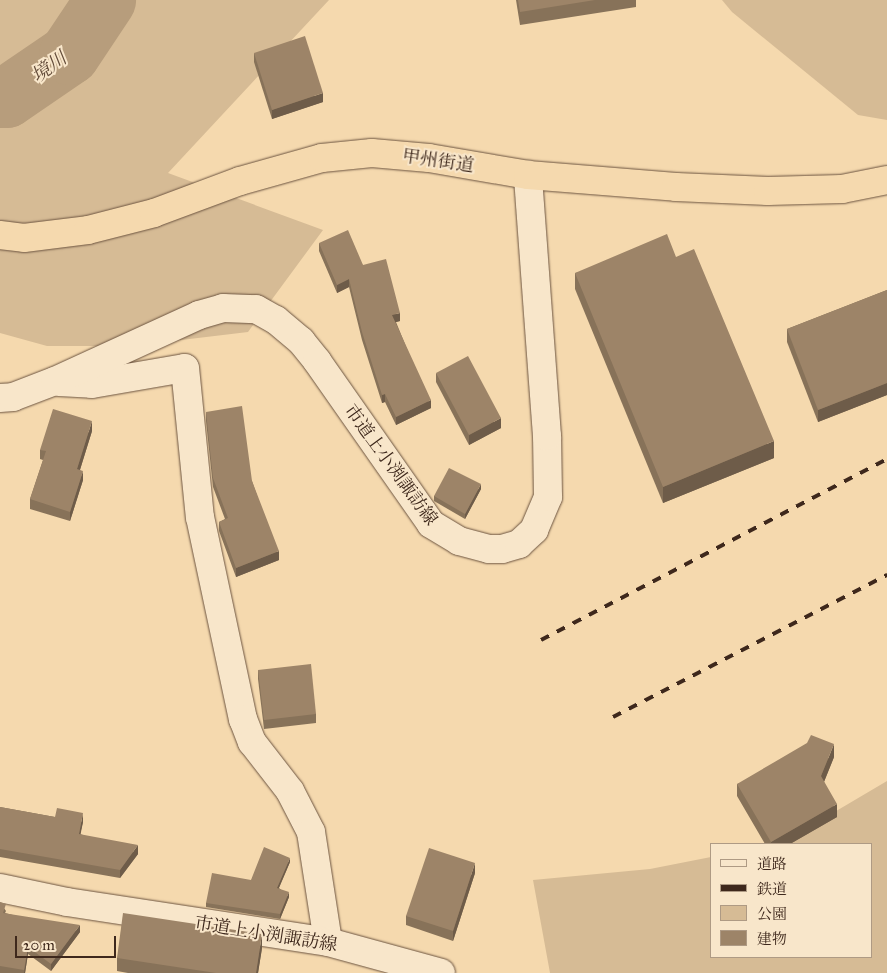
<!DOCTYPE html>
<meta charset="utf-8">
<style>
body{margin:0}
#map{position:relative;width:887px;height:973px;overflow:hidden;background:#f5d9ae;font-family:"IM FELL Great Primer","Noto Serif JP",serif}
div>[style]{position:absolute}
.green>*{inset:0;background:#d6bb95}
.river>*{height:61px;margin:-30.5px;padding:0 30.5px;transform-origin:30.5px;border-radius:30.5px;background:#b79d7c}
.roads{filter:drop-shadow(0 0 1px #6c5440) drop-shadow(0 0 1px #6c5440)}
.minor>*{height:28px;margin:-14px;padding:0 14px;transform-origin:14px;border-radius:14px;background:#f8e6ca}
.highway>*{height:28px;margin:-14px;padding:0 14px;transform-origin:14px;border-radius:14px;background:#f5d9ae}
.rail>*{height:4px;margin-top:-2px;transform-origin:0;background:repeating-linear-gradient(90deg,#3e281c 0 9px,transparent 0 18px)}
.wall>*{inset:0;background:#877259}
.shaded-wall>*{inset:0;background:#6e5c49}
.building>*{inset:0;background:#9d8468}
span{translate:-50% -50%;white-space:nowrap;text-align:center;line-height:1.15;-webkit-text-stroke:4px #f8e6ca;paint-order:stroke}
.street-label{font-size:18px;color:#3e281c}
.water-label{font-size:19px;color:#624b39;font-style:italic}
.legend{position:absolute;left:710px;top:843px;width:162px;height:115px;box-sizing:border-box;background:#f8e6ca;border:1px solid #ae9a84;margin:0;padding:6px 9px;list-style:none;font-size:15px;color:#3e281c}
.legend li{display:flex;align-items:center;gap:10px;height:25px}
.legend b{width:25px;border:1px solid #ae9a84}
.scale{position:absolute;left:15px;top:936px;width:101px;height:22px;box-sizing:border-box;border:2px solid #3e281c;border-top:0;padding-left:6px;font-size:15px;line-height:18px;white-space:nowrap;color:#3e281c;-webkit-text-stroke:4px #f8e6ca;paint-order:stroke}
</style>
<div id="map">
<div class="green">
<i style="clip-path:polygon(0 0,329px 0,168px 173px,323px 230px,248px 332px,131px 346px,47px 346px,0 333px)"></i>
<i style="clip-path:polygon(722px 0,887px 0,887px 120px,858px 115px,732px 12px)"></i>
<i style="clip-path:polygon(887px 781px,887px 973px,550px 973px,533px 880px,650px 869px,711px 857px,711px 957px,871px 957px,871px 844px,774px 844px,782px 843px)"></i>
</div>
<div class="river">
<i style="left:0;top:97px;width:6px"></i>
<i style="left:6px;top:97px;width:76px;rotate:-34.3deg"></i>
<i style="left:69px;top:54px;width:65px;rotate:-56.3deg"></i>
</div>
<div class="roads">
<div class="minor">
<i style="left:59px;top:382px;width:33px;rotate:3deg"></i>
<i style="left:92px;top:384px;width:94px;rotate:-9.8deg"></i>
<i style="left:185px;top:368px;width:150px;rotate:84.3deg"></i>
<i style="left:200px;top:517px;width:207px;rotate:78deg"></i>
<i style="left:243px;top:719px;width:25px;rotate:69deg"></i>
<i style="left:252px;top:742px;width:62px;rotate:52.2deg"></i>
<i style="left:290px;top:791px;width:46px;rotate:62.9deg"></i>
<i style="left:311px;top:832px;width:111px;rotate:81.2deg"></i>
<i style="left:0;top:398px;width:13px;rotate:-4deg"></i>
<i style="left:13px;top:397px;width:45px;rotate:-20.9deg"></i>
<i style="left:55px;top:381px;width:158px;rotate:-24.6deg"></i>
<i style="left:199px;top:315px;width:25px;rotate:-16deg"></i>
<i style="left:223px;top:308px;width:33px;rotate:2deg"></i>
<i style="left:256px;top:309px;width:23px;rotate:29deg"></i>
<i style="left:276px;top:320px;width:33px;rotate:40deg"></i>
<i style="left:301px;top:341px;width:26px;rotate:51deg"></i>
<i style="left:317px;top:361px;width:199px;rotate:55deg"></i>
<i style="left:431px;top:524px;width:33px;rotate:31deg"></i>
<i style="left:459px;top:541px;width:31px;rotate:15deg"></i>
<i style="left:489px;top:549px;width:13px"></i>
<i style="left:502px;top:549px;width:18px;rotate:-16deg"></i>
<i style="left:519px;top:544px;width:21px;rotate:-43deg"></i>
<i style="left:534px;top:530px;width:36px;rotate:-67deg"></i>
<i style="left:548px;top:497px;width:61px;rotate:-90.9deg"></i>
<i style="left:547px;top:436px;width:262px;rotate:-94.2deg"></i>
<i style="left:0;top:888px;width:68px;rotate:11.8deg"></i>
<i style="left:67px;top:902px;width:264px;rotate:8.7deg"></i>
<i style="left:328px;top:942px;width:117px;rotate:15.3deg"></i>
</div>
<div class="highway">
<i style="left:0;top:235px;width:24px;rotate:7deg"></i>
<i style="left:24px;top:238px;width:64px;rotate:-7.1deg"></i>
<i style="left:88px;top:230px;width:68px;rotate:-14.4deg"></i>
<i style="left:154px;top:213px;width:92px;rotate:-20.4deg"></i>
<i style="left:240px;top:181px;width:85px;rotate:-15.7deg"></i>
<i style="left:322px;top:158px;width:50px;rotate:-5.7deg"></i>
<i style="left:372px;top:153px;width:57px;rotate:5deg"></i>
<i style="left:429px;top:158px;width:100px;rotate:9.7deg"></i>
<i style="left:528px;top:175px;width:148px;rotate:4.6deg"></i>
<i style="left:676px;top:187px;width:92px;rotate:2.5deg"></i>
<i style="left:768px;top:191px;width:74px;rotate:-1.5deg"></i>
<i style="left:842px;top:189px;width:46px;rotate:-11.3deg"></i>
</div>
</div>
<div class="rail">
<i style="left:541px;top:640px;width:390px;rotate:-27.6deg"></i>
<i style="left:613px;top:717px;width:309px;rotate:-27.4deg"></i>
</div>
<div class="wall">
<i style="clip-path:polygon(516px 0,636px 0,636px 7px,520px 25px)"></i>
<i style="clip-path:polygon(254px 53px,323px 102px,272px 119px,254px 62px)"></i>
<i style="clip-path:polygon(319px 243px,363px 265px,400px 321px,396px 322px,431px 408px,396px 425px,385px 402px,382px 403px,362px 340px,349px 287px,337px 293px,319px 251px)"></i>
<i style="clip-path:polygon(676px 257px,774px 458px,663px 503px,575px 289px,575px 273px)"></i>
<i style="clip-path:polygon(887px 290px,887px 395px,818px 422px,787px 342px,787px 329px)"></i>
<i style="clip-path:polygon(436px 373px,501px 428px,469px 445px,436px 382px)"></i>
<i style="clip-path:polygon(206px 412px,252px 481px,279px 560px,236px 577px,219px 531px,219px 522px,225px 519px,213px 487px,206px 421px)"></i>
<i style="clip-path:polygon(92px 431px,80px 470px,83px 480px,70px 521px,30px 509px,30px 499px,43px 460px,40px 459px,40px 450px)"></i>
<i style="clip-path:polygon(481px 489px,465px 519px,434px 501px,434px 496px)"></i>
<i style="clip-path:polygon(258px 670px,316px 714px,316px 723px,264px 729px,258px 679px)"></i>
<i style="clip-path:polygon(834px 757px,824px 782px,837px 817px,790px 844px,765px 844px,737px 796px,737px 784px)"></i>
<i style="clip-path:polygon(0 807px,55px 817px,83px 822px,80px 834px,138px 854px,120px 878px,0 857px)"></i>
<i style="clip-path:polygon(290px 862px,279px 888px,289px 897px,280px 919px,206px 907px,206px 903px,251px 880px)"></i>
<i style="clip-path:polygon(475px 873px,453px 941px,406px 925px,406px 916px)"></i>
<i style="clip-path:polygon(0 902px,6px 911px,5px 913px,80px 932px,51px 971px,28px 954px,25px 973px,0 973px)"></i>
<i style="clip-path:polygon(262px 948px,258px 973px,128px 973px,117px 971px,117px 958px)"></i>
</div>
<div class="shaded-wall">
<i style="clip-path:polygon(323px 93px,323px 102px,272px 119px,272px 110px)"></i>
<i style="clip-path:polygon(349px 279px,349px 287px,337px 293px,337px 285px)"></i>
<i style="clip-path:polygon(400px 313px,400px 321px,392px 323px,392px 315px)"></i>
<i style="clip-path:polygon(887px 383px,887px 395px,818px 422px,818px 410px)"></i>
<i style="clip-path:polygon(385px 394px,385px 402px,382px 403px,382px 395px)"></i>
<i style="clip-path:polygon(431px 400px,431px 408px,396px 425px,396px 417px)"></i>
<i style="clip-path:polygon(501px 418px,501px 428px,469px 445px,469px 435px)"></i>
<i style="clip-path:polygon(92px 421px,92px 431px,77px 479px,77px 469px)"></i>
<i style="clip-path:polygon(774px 441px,774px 458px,663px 503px,663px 487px)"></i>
<i style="clip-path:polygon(83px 471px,83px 480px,70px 521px,70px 512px)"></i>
<i style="clip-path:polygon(481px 484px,481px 489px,465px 519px,465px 514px)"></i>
<i style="clip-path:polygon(279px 551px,279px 560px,236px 577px,236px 568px)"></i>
<i style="clip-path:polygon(834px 744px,834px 757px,821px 789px,821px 776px)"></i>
<i style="clip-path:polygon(837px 804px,837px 817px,790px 844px,771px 844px,771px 842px)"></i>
<i style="clip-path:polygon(83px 813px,83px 822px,79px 842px,79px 834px)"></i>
<i style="clip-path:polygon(138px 845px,138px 854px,120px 878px,120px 870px)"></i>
<i style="clip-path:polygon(290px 858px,290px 862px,277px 892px,277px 888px)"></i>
<i style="clip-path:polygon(475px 863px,475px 873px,453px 941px,453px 931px)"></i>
<i style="clip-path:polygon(289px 892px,289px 897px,280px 919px,280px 914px)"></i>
<i style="clip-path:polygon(80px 925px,80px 932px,51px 971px,51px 964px)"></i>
<i style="clip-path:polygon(262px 934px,262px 948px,258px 973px,256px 973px)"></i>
<i style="clip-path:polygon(28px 947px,28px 954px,25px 973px,24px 973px)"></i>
</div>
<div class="building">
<i style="clip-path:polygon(518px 0,595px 0,520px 12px)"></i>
<i style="clip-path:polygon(305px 36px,323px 93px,272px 110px,254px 53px)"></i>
<i style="clip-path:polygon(348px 230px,363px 265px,386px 259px,400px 313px,392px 315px,431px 400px,396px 417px,385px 394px,382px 395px,362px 332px,349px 279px,337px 285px,319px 243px)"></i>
<i style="clip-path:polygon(667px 234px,676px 257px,694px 249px,774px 441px,663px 487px,575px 273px)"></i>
<i style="clip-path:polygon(887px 290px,887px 383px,818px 410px,787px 329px)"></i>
<i style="clip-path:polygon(468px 356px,501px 418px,469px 435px,436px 373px)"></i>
<i style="clip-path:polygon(242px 406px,252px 481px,279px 551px,236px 568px,219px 522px,228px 518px,213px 478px,206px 412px)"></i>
<i style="clip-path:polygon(53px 409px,92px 421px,77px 469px,83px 471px,70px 512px,30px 499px,46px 451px,40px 450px)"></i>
<i style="clip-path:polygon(449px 468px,481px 484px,465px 514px,434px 496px)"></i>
<i style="clip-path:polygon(311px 664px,316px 714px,264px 720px,258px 670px)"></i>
<i style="clip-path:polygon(811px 735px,834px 744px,821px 776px,837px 804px,771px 842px,737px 784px,807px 743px)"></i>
<i style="clip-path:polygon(0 807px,55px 817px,57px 808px,83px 813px,79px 834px,138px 845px,120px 870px,0 849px)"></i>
<i style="clip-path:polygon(264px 847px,290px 858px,277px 888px,289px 892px,280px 914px,206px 903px,212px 873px,251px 880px)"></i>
<i style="clip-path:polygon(429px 848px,475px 863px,453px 931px,406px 916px)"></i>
<i style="clip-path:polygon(0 902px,6px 904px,3px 913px,80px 925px,51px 964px,28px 947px,24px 970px,0 966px)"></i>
<i style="clip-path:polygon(123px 913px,262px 934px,256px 973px,216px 973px,117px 958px)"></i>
</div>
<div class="street-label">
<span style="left:438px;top:161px;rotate:8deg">甲州街道</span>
<span style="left:391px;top:465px;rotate:54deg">市道上小渕諏訪線</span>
<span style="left:266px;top:934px;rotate:9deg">市道上小渕諏訪線</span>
</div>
<div class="water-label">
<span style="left:49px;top:67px;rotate:-36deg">境川</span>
</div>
<ul class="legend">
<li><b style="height:6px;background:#f8e6ca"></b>道路</li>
<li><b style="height:6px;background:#3e281c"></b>鉄道</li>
<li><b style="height:14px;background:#d6bb95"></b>公園</li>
<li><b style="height:14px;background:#9d8468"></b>建物</li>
</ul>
<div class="scale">20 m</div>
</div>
